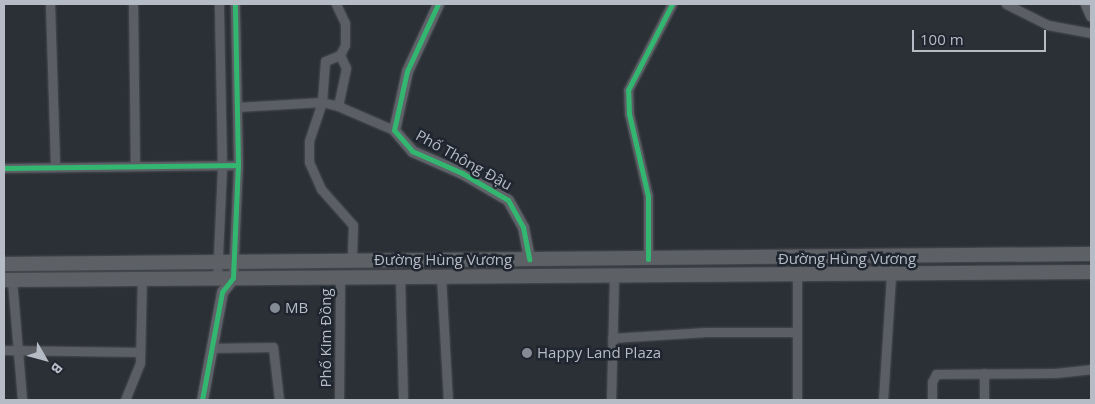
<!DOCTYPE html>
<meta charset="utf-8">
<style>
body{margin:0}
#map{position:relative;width:1095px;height:404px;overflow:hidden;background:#2b3036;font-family:"Open Sans",sans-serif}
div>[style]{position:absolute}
.roads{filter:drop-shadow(0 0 1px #494c51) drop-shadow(0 0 1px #494c51)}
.street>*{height:9px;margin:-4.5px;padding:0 4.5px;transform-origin:4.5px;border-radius:4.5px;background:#5b5e64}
.secondary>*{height:11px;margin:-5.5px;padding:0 5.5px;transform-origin:5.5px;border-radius:5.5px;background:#5f6268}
.primary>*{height:14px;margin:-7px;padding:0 7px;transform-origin:7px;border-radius:7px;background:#5d6166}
.cycleway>*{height:5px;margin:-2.5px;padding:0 2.5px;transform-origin:2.5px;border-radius:2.5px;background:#33b770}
.dots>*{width:14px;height:14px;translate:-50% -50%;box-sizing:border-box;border:2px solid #1f2630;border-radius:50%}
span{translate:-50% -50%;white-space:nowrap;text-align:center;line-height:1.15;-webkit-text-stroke:5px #1f2630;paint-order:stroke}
.street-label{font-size:15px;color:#b6bcc6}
.poi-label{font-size:15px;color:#b6bcc6}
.left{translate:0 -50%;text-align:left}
.frame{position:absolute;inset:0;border:5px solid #b6bcc6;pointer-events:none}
.north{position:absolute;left:20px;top:334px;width:50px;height:50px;-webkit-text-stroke:4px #1f2630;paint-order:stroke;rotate:128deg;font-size:14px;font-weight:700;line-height:20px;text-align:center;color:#b6bcc6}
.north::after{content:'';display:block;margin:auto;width:18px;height:22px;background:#b6bcc6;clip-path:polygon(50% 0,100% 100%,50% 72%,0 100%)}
.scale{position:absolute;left:912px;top:30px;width:134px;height:22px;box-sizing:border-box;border:2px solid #b6bcc6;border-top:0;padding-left:6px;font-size:15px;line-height:18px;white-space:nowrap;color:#b6bcc6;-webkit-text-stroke:4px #1f2630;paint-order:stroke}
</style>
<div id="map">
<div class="roads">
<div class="street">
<i style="left:50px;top:4px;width:163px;rotate:88.2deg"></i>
<i style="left:133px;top:4px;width:162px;rotate:89.3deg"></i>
<i style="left:336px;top:4px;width:21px;rotate:65deg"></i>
<i style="left:345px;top:23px;width:22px;rotate:90deg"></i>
<i style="left:345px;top:45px;width:11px;rotate:117deg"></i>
<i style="left:340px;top:55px;width:16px;rotate:158deg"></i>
<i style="left:325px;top:61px;width:41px;rotate:94.2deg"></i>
<i style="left:322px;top:102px;width:41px;rotate:108.4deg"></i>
<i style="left:309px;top:141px;width:21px;rotate:90deg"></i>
<i style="left:309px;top:162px;width:30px;rotate:66deg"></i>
<i style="left:321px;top:189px;width:48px;rotate:48.4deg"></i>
<i style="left:353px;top:225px;width:35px;rotate:92deg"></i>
<i style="left:1006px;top:4px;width:47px;rotate:26.6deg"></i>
<i style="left:1048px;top:25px;width:44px;rotate:10.5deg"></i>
<i style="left:338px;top:106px;width:39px;rotate:-78deg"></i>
<i style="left:346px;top:68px;width:14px;rotate:-115deg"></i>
<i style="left:237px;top:107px;width:85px;rotate:-3.4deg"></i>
<i style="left:322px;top:102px;width:16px;rotate:14deg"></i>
<i style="left:338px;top:106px;width:61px;rotate:23.2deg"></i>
<i style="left:4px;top:168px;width:234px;rotate:-0.7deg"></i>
<i style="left:648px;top:259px;width:63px;rotate:-90deg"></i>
<i style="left:648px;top:196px;width:84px;rotate:-103deg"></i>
<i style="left:629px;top:114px;width:24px;rotate:-92deg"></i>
<i style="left:628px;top:90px;width:97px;rotate:-62.9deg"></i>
<i style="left:797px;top:275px;width:125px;rotate:90deg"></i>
<i style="left:400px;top:276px;width:124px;rotate:88.6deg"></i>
<i style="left:441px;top:276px;width:124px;rotate:86.8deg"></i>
<i style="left:217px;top:278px;width:112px;rotate:-87.4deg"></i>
<i style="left:222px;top:166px;width:162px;rotate:-91.1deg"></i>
<i style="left:233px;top:278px;width:113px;rotate:-87.5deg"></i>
<i style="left:238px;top:165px;width:161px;rotate:-91.1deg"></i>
<i style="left:12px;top:280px;width:120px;rotate:85.2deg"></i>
<i style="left:612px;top:338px;width:94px;rotate:-3.7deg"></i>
<i style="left:706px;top:332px;width:91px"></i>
<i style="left:211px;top:348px;width:62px;rotate:-0.9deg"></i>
<i style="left:273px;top:347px;width:53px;rotate:83.5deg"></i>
<i style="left:4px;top:350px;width:136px;rotate:0.8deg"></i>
<i style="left:125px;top:400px;width:40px;rotate:-68deg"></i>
<i style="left:140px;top:363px;width:85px;rotate:-88.7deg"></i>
<i style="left:339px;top:400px;width:124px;rotate:-89.5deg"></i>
<i style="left:611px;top:400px;width:124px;rotate:-88.6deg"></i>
<i style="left:883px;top:400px;width:125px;rotate:-86.3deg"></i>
<i style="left:932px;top:400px;width:18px;rotate:-90deg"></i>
<i style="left:932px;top:382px;width:9px;rotate:-63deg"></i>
<i style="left:936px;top:374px;width:119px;rotate:-0.5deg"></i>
<i style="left:1055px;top:373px;width:36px;rotate:-6deg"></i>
<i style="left:984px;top:400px;width:27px;rotate:-90deg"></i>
</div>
<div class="secondary">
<i style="left:438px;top:4px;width:74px;rotate:114.8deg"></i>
<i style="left:407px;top:71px;width:60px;rotate:102.4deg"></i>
<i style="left:394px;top:130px;width:28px;rotate:49deg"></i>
<i style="left:412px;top:151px;width:55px;rotate:23.7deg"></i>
<i style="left:462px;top:173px;width:53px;rotate:30.4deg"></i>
<i style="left:508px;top:200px;width:31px;rotate:61deg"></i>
<i style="left:523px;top:227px;width:33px;rotate:79deg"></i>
<i style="left:1086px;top:4px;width:13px;rotate:67deg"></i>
<i style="left:202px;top:400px;width:110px;rotate:-79.5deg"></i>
<i style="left:222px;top:292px;width:18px;rotate:-52deg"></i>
</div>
<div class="primary">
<i style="left:4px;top:264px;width:1087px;rotate:-0.53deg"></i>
<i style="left:4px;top:280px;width:1087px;rotate:-0.42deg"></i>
</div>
</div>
<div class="cycleway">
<i style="left:438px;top:4px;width:74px;rotate:114.8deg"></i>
<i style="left:407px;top:71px;width:60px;rotate:102.4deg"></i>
<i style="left:394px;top:130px;width:28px;rotate:49deg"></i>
<i style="left:412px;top:151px;width:55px;rotate:23.7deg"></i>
<i style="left:462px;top:173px;width:53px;rotate:30.4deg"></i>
<i style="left:508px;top:200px;width:31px;rotate:61deg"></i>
<i style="left:523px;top:227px;width:33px;rotate:79deg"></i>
<i style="left:4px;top:168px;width:234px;rotate:-0.7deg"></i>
<i style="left:648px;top:259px;width:63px;rotate:-90deg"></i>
<i style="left:648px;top:196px;width:84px;rotate:-103deg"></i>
<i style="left:629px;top:114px;width:24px;rotate:-92deg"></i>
<i style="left:628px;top:90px;width:97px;rotate:-62.9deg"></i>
<i style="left:202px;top:400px;width:110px;rotate:-79.5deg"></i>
<i style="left:222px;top:292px;width:18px;rotate:-52deg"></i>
<i style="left:233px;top:278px;width:113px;rotate:-87.5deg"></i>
<i style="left:238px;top:165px;width:161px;rotate:-91.1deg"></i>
</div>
<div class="dots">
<i style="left:275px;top:308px;background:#858b94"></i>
<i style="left:527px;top:353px;background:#858b94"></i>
</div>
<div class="street-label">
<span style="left:464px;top:160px;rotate:29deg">Phố Thông Đậu</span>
<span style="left:847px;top:259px">Đường Hùng Vương</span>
<span style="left:443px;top:260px">Đường Hùng Vương</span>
<span style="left:326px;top:338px;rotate:-90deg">Phố Kim Đồng</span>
</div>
<div class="poi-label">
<span class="left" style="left:285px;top:308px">MB</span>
<span class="left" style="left:537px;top:353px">Happy Land Plaza</span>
</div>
<div class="frame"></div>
<div class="north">B</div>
<div class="scale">100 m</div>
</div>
